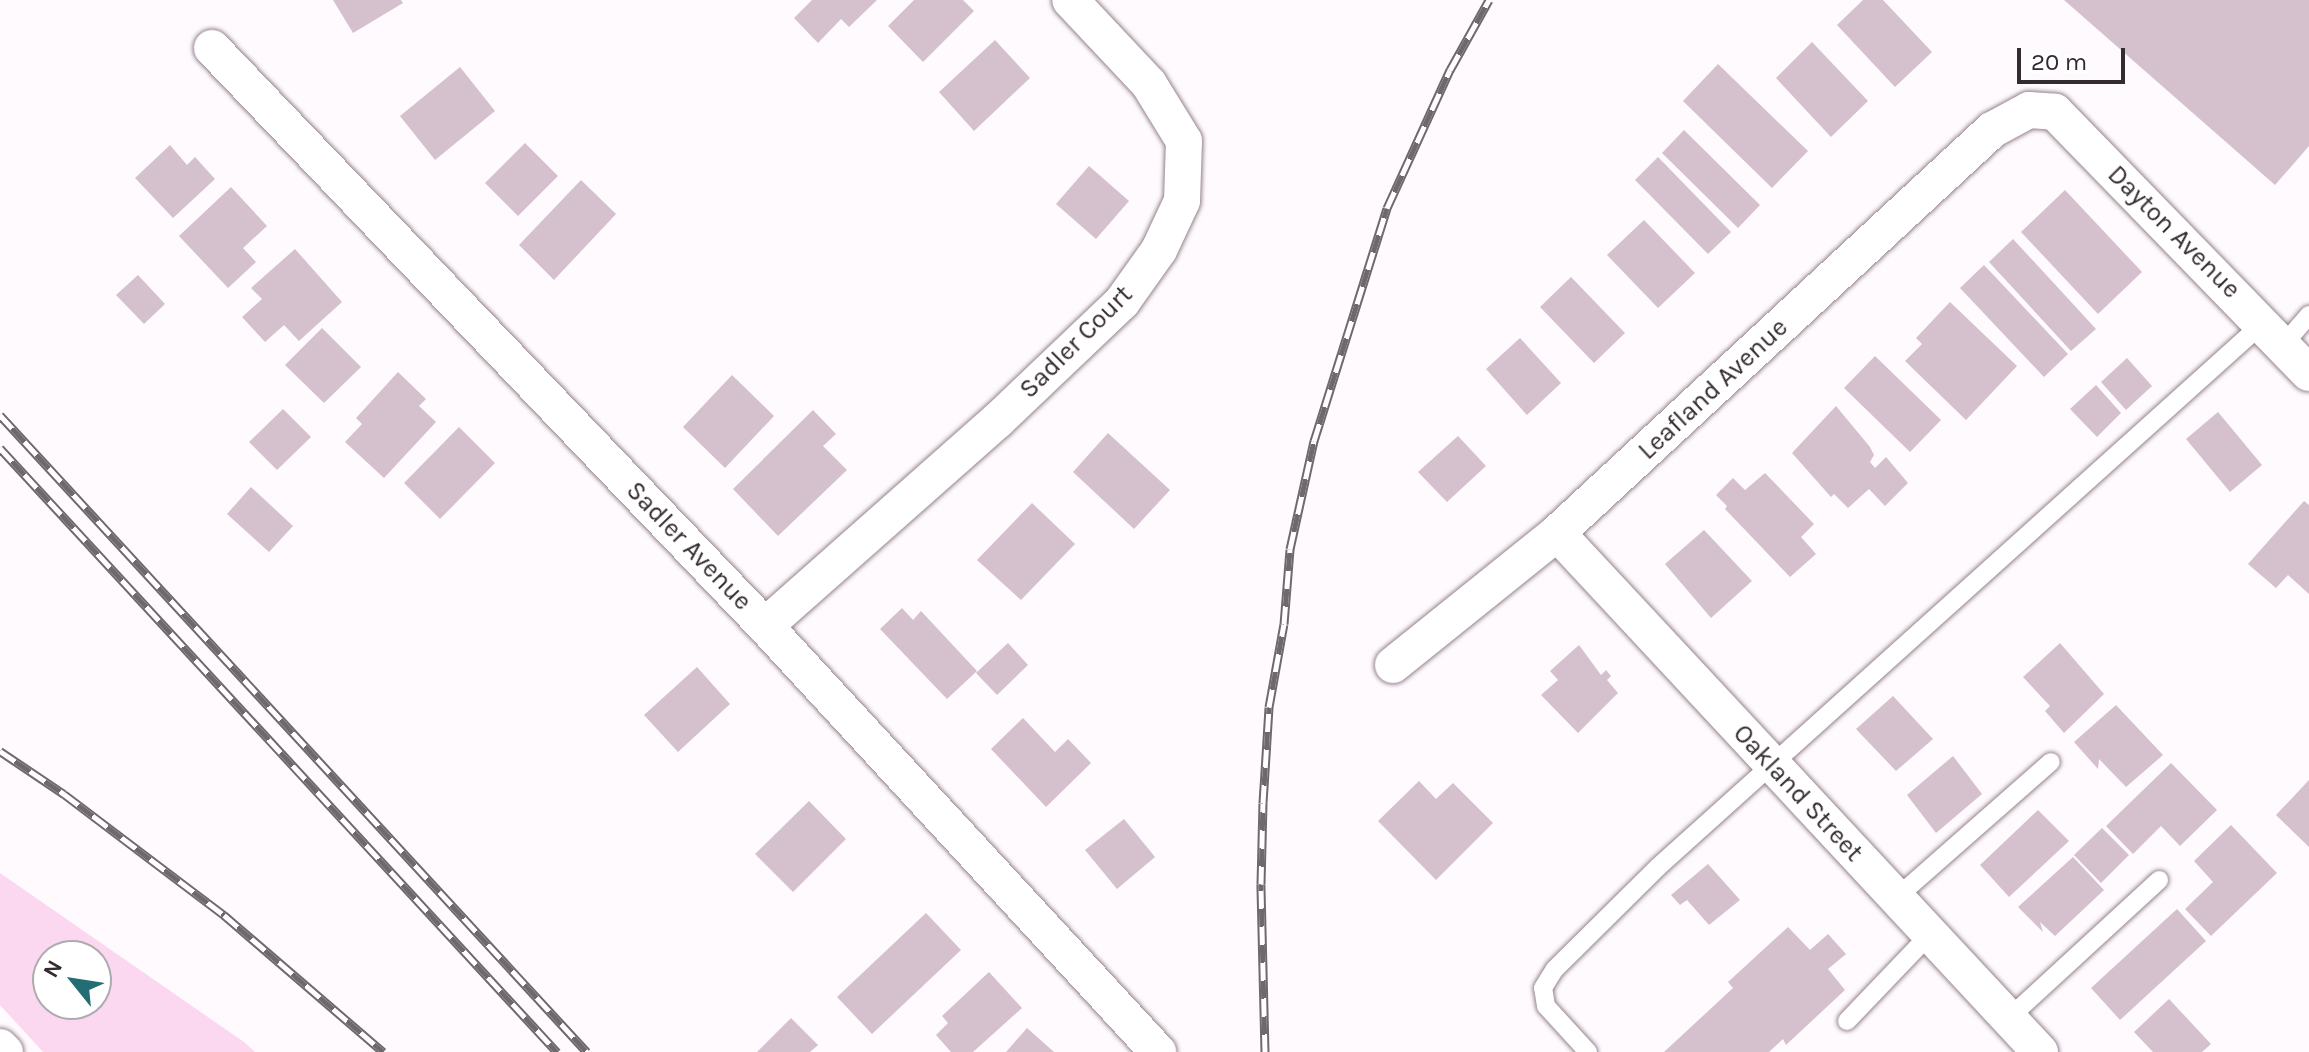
<!DOCTYPE html>
<style>
body{margin:0}
#map{position:relative;width:2309px;height:1052px;overflow:hidden;background:#fefafd;font-family:Karla,sans-serif}
div>[style]{position:absolute}
.green>*{inset:0;background:#fbd8f0}
.building>*{inset:0;background:#d5c0ce}
.roads{filter:drop-shadow(0 0 2px #95828f) drop-shadow(0 0 2px #95828f)}
.service>*{height:18px;margin:-9px;padding:0 9px;transform-origin:9px;border-radius:9px;background:#fff}
.minor>*{height:36px;margin:-18px;padding:0 18px;transform-origin:18px;border-radius:18px;background:#fff}
.rail>*{height:9px;margin-top:-4.5px;transform-origin:0;background:repeating-linear-gradient(90deg,#fff 0 18px,#6f686d 0 36px);box-sizing:border-box;border-block:2px solid #6f686d}
span{translate:-50% -50%;white-space:nowrap;text-align:center;line-height:1.15;-webkit-text-stroke:6px #fff;paint-order:stroke}
.street-label{font-size:26px;color:#342b31}
.north{position:absolute;left:32px;top:940px;width:80px;height:80px;box-sizing:border-box;background:#fff;border:2px solid #aeaaad;border-radius:50%;rotate:300deg;font-size:22px;font-weight:700;line-height:32px;text-align:center;color:#342b31}
.north::after{content:'';display:block;margin:auto;width:28px;height:36px;background:#236e74;clip-path:polygon(50% 0,100% 100%,50% 72%,0 100%)}
.scale{position:absolute;left:2017px;top:48px;width:108px;height:36px;box-sizing:border-box;border:4px solid #342b31;border-top:0;padding-left:10px;font-size:24px;line-height:28px;white-space:nowrap;color:#342b31;-webkit-text-stroke:6px #fff;paint-order:stroke}
</style>
<div id="map">
<div class="green">
<i style="clip-path:polygon(evenodd,0 873px,244px 1042px,255px 1052px,43px 1052px,0 1005px,0 873px,96px 956px,96px 1004px,48px 1004px,48px 956px,96px 956px)"></i>
</div>
<div class="building">
<i style="clip-path:polygon(333px 0,401px 0,403px 3px,353px 33px)"></i>
<i style="clip-path:polygon(812px 0,877px 0,849px 27px,841px 19px,818px 43px,794px 18px)"></i>
<i style="clip-path:polygon(914px 0,963px 0,974px 11px,923px 62px,888px 26px)"></i>
<i style="clip-path:polygon(1863px 0,1883px 0,1932px 52px,1895px 87px,1837px 25px)"></i>
<i style="clip-path:polygon(2064px 0,2309px 0,2309px 146px,2275px 185px)"></i>
<i style="clip-path:polygon(995px 40px,1030px 78px,974px 131px,939px 92px)"></i>
<i style="clip-path:polygon(1812px 42px,1868px 101px,1831px 137px,1776px 78px)"></i>
<i style="clip-path:polygon(1718px 64px,1808px 151px,1772px 188px,1683px 101px)"></i>
<i style="clip-path:polygon(460px 67px,495px 111px,435px 160px,400px 116px)"></i>
<i style="clip-path:polygon(1684px 130px,1760px 205px,1738px 228px,1662px 153px)"></i>
<i style="clip-path:polygon(525px 143px,558px 176px,518px 216px,485px 183px)"></i>
<i style="clip-path:polygon(170px 145px,187px 165px,195px 157px,215px 179px,173px 218px,135px 178px)"></i>
<i style="clip-path:polygon(1658px 157px,1731px 232px,1708px 254px,1635px 180px)"></i>
<i style="clip-path:polygon(1089px 166px,1129px 201px,1096px 239px,1056px 204px)"></i>
<i style="clip-path:polygon(581px 180px,616px 214px,554px 280px,519px 245px)"></i>
<i style="clip-path:polygon(231px 187px,267px 226px,243px 248px,256px 262px,228px 288px,179px 236px)"></i>
<i style="clip-path:polygon(2065px 190px,2142px 272px,2098px 314px,2021px 232px)"></i>
<i style="clip-path:polygon(1644px 220px,1695px 273px,1658px 308px,1607px 255px)"></i>
<i style="clip-path:polygon(2013px 239px,2096px 329px,2071px 351px,1989px 262px)"></i>
<i style="clip-path:polygon(295px 249px,342px 302px,299px 341px,284px 325px,265px 342px,242px 317px,262px 299px,251px 288px)"></i>
<i style="clip-path:polygon(1984px 265px,2068px 354px,2044px 377px,1960px 288px)"></i>
<i style="clip-path:polygon(138px 275px,165px 304px,144px 324px,116px 295px)"></i>
<i style="clip-path:polygon(1571px 277px,1625px 333px,1594px 363px,1540px 307px)"></i>
<i style="clip-path:polygon(1950px 302px,2017px 366px,1966px 420px,1905px 361px,1922px 344px,1916px 338px)"></i>
<i style="clip-path:polygon(322px 328px,361px 367px,324px 403px,285px 365px)"></i>
<i style="clip-path:polygon(1520px 338px,1561px 383px,1527px 415px,1486px 369px)"></i>
<i style="clip-path:polygon(1875px 356px,1941px 420px,1910px 452px,1844px 388px)"></i>
<i style="clip-path:polygon(2127px 358px,2152px 386px,2126px 410px,2101px 382px)"></i>
<i style="clip-path:polygon(398px 372px,426px 399px,419px 406px,436px 422px,384px 478px,345px 442px,362px 424px,356px 418px)"></i>
<i style="clip-path:polygon(732px 375px,774px 416px,725px 468px,683px 427px)"></i>
<i style="clip-path:polygon(2096px 385px,2121px 413px,2097px 437px,2070px 409px)"></i>
<i style="clip-path:polygon(1836px 406px,1870px 447px,1874px 455px,1870px 462px,1875px 468px,1886px 457px,1908px 483px,1885px 506px,1869px 489px,1848px 508px,1834px 494px,1831px 497px,1792px 453px)"></i>
<i style="clip-path:polygon(283px 409px,311px 437px,277px 470px,249px 442px)"></i>
<i style="clip-path:polygon(813px 410px,836px 434px,823px 446px,847px 470px,778px 536px,733px 489px)"></i>
<i style="clip-path:polygon(2218px 412px,2262px 465px,2230px 492px,2186px 439px)"></i>
<i style="clip-path:polygon(459px 427px,495px 463px,440px 519px,404px 483px)"></i>
<i style="clip-path:polygon(1108px 433px,1170px 490px,1134px 529px,1073px 472px)"></i>
<i style="clip-path:polygon(1458px 436px,1486px 466px,1447px 502px,1418px 472px)"></i>
<i style="clip-path:polygon(1765px 473px,1814px 524px,1801px 537px,1816px 554px,1790px 577px,1725px 509px,1727px 506px,1716px 495px,1733px 478px,1745px 490px)"></i>
<i style="clip-path:polygon(251px 487px,293px 526px,269px 552px,227px 514px)"></i>
<i style="clip-path:polygon(2304px 501px,2309px 505px,2309px 594px,2288px 575px,2276px 588px,2248px 564px)"></i>
<i style="clip-path:polygon(1032px 503px,1075px 544px,1021px 600px,977px 560px)"></i>
<i style="clip-path:polygon(1704px 530px,1752px 581px,1711px 618px,1665px 564px)"></i>
<i style="clip-path:polygon(902px 608px,913px 620px,921px 611px,977px 671px,947px 699px,880px 629px)"></i>
<i style="clip-path:polygon(1008px 643px,1028px 665px,997px 695px,976px 673px)"></i>
<i style="clip-path:polygon(2060px 643px,2104px 694px,2064px 733px,2045px 711px,2050px 706px,2023px 677px)"></i>
<i style="clip-path:polygon(1579px 645px,1601px 675px,1606px 670px,1611px 676px,1607px 680px,1618px 693px,1578px 733px,1541px 695px,1558px 680px,1550px 671px)"></i>
<i style="clip-path:polygon(697px 667px,730px 704px,678px 752px,644px 715px)"></i>
<i style="clip-path:polygon(1893px 696px,1933px 739px,1896px 771px,1856px 729px)"></i>
<i style="clip-path:polygon(2116px 705px,2163px 755px,2126px 787px,2099px 759px,2098px 769px,2074px 742px)"></i>
<i style="clip-path:polygon(1023px 718px,1055px 752px,1068px 739px,1091px 763px,1046px 807px,991px 749px)"></i>
<i style="clip-path:polygon(1953px 756px,1982px 794px,1936px 833px,1907px 795px)"></i>
<i style="clip-path:polygon(2171px 763px,2217px 810px,2180px 846px,2161px 826px,2133px 854px,2106px 826px)"></i>
<i style="clip-path:polygon(2309px 780px,2309px 847px,2276px 815px)"></i>
<i style="clip-path:polygon(1419px 781px,1436px 799px,1453px 783px,1493px 823px,1436px 880px,1378px 821px)"></i>
<i style="clip-path:polygon(809px 801px,846px 839px,793px 892px,755px 854px)"></i>
<i style="clip-path:polygon(2038px 810px,2069px 841px,2009px 897px,1980px 865px)"></i>
<i style="clip-path:polygon(1124px 819px,1155px 857px,1117px 889px,1085px 850px)"></i>
<i style="clip-path:polygon(2231px 825px,2277px 873px,2211px 936px,2185px 909px,2213px 882px,2194px 861px)"></i>
<i style="clip-path:polygon(2102px 828px,2129px 855px,2101px 883px,2074px 855px)"></i>
<i style="clip-path:polygon(2073px 857px,2104px 890px,2055px 936px,2040px 922px,2043px 932px,2018px 907px)"></i>
<i style="clip-path:polygon(1708px 864px,1740px 900px,1709px 925px,1687px 900px,1680px 905px,1671px 895px)"></i>
<i style="clip-path:polygon(2177px 909px,2206px 941px,2120px 1020px,2091px 988px)"></i>
<i style="clip-path:polygon(926px 913px,961px 950px,872px 1034px,837px 997px)"></i>
<i style="clip-path:polygon(1788px 927px,1810px 950px,1828px 934px,1846px 954px,1828px 969px,1845px 990px,1786px 1045px,1783px 1039px,1769px 1052px,1664px 1052px,1733px 988px,1728px 982px)"></i>
<i style="clip-path:polygon(989px 972px,1022px 1008px,973px 1052px,951px 1052px,936px 1035px,948px 1023px,942px 1016px)"></i>
<i style="clip-path:polygon(2169px 999px,2211px 1044px,2202px 1052px,2153px 1052px,2134px 1032px)"></i>
<i style="clip-path:polygon(791px 1018px,818px 1045px,810px 1052px,757px 1052px)"></i>
<i style="clip-path:polygon(1027px 1028px,1054px 1052px,1006px 1052px)"></i>
</div>
<div class="roads">
<div class="service">
<i style="left:2283px;top:345px;width:40px;rotate:-49deg"></i>
<i style="left:1896px;top:898px;width:206px;rotate:-41.3deg"></i>
<i style="left:2009px;top:1018px;width:204px;rotate:-42.6deg"></i>
<i style="left:1847px;top:1021px;width:120px;rotate:-46.3deg"></i>
<i style="left:1588px;top:1052px;width:62px;rotate:-132.4deg"></i>
<i style="left:1546px;top:1006px;width:18px;rotate:-99deg"></i>
<i style="left:1543px;top:988px;width:22px;rotate:-58deg"></i>
<i style="left:1555px;top:969px;width:145px;rotate:-44.7deg"></i>
<i style="left:1658px;top:867px;width:814px;rotate:-41.96deg"></i>
</div>
<div class="minor">
<i style="left:212px;top:48px;width:800px;rotate:46.27deg"></i>
<i style="left:765px;top:626px;width:580px;rotate:47.31deg"></i>
<i style="left:1557px;top:533px;width:709px;rotate:47.06deg"></i>
<i style="left:765px;top:626px;width:310px;rotate:-41.5deg"></i>
<i style="left:997px;top:421px;width:173px;rotate:-43.6deg"></i>
<i style="left:1122px;top:302px;width:64px;rotate:-54.6deg"></i>
<i style="left:1159px;top:250px;width:54px;rotate:-64.9deg"></i>
<i style="left:1182px;top:201px;width:60px;rotate:-88.1deg"></i>
<i style="left:1184px;top:141px;width:67px;rotate:-121.6deg"></i>
<i style="left:1149px;top:84px;width:115px;rotate:-133.2deg"></i>
<i style="left:1393px;top:665px;width:211px;rotate:-38.8deg"></i>
<i style="left:1557px;top:533px;width:593px;rotate:-42.81deg"></i>
<i style="left:1992px;top:130px;width:42px;rotate:-28.4deg"></i>
<i style="left:2029px;top:110px;width:26px;rotate:4deg"></i>
<i style="left:2055px;top:112px;width:364px;rotate:45.8deg"></i>
<i style="left:0;top:1047px;width:7px;rotate:45deg"></i>
</div>
</div>
<div class="rail">
<i style="left:0;top:415px;width:866px;rotate:47.34deg"></i>
<i style="left:0;top:448px;width:822px;rotate:47.32deg"></i>
<i style="left:0;top:751px;width:77px;rotate:33.9deg"></i>
<i style="left:64px;top:794px;width:201px;rotate:37.1deg"></i>
<i style="left:224px;top:915px;width:210px;rotate:40.7deg"></i>
<i style="left:1265px;top:1052px;width:168px;rotate:-91.4deg"></i>
<i style="left:1261px;top:884px;width:81px;rotate:-88.6deg"></i>
<i style="left:1263px;top:803px;width:96px;rotate:-86.4deg"></i>
<i style="left:1269px;top:707px;width:84px;rotate:-79.8deg"></i>
<i style="left:1284px;top:624px;width:75px;rotate:-85.4deg"></i>
<i style="left:1290px;top:549px;width:111px;rotate:-77.5deg"></i>
<i style="left:1314px;top:441px;width:244px;rotate:-72.6deg"></i>
<i style="left:1387px;top:208px;width:152px;rotate:-65.5deg"></i>
<i style="left:1450px;top:70px;width:80px;rotate:-60.9deg"></i>
</div>
<div class="street-label">
<span style="left:2174px;top:232px;rotate:45deg">Dayton Avenue</span>
<span style="left:1076px;top:342px;rotate:-45deg">Sadler Court</span>
<span style="left:1713px;top:389px;rotate:-43deg">Leafland Avenue</span>
<span style="left:689px;top:546px;rotate:46deg">Sadler Avenue</span>
<span style="left:1798px;top:793px;rotate:47deg">Oakland Street</span>
</div>
<div class="north">N</div>
<div class="scale">20 m</div>
</div>
